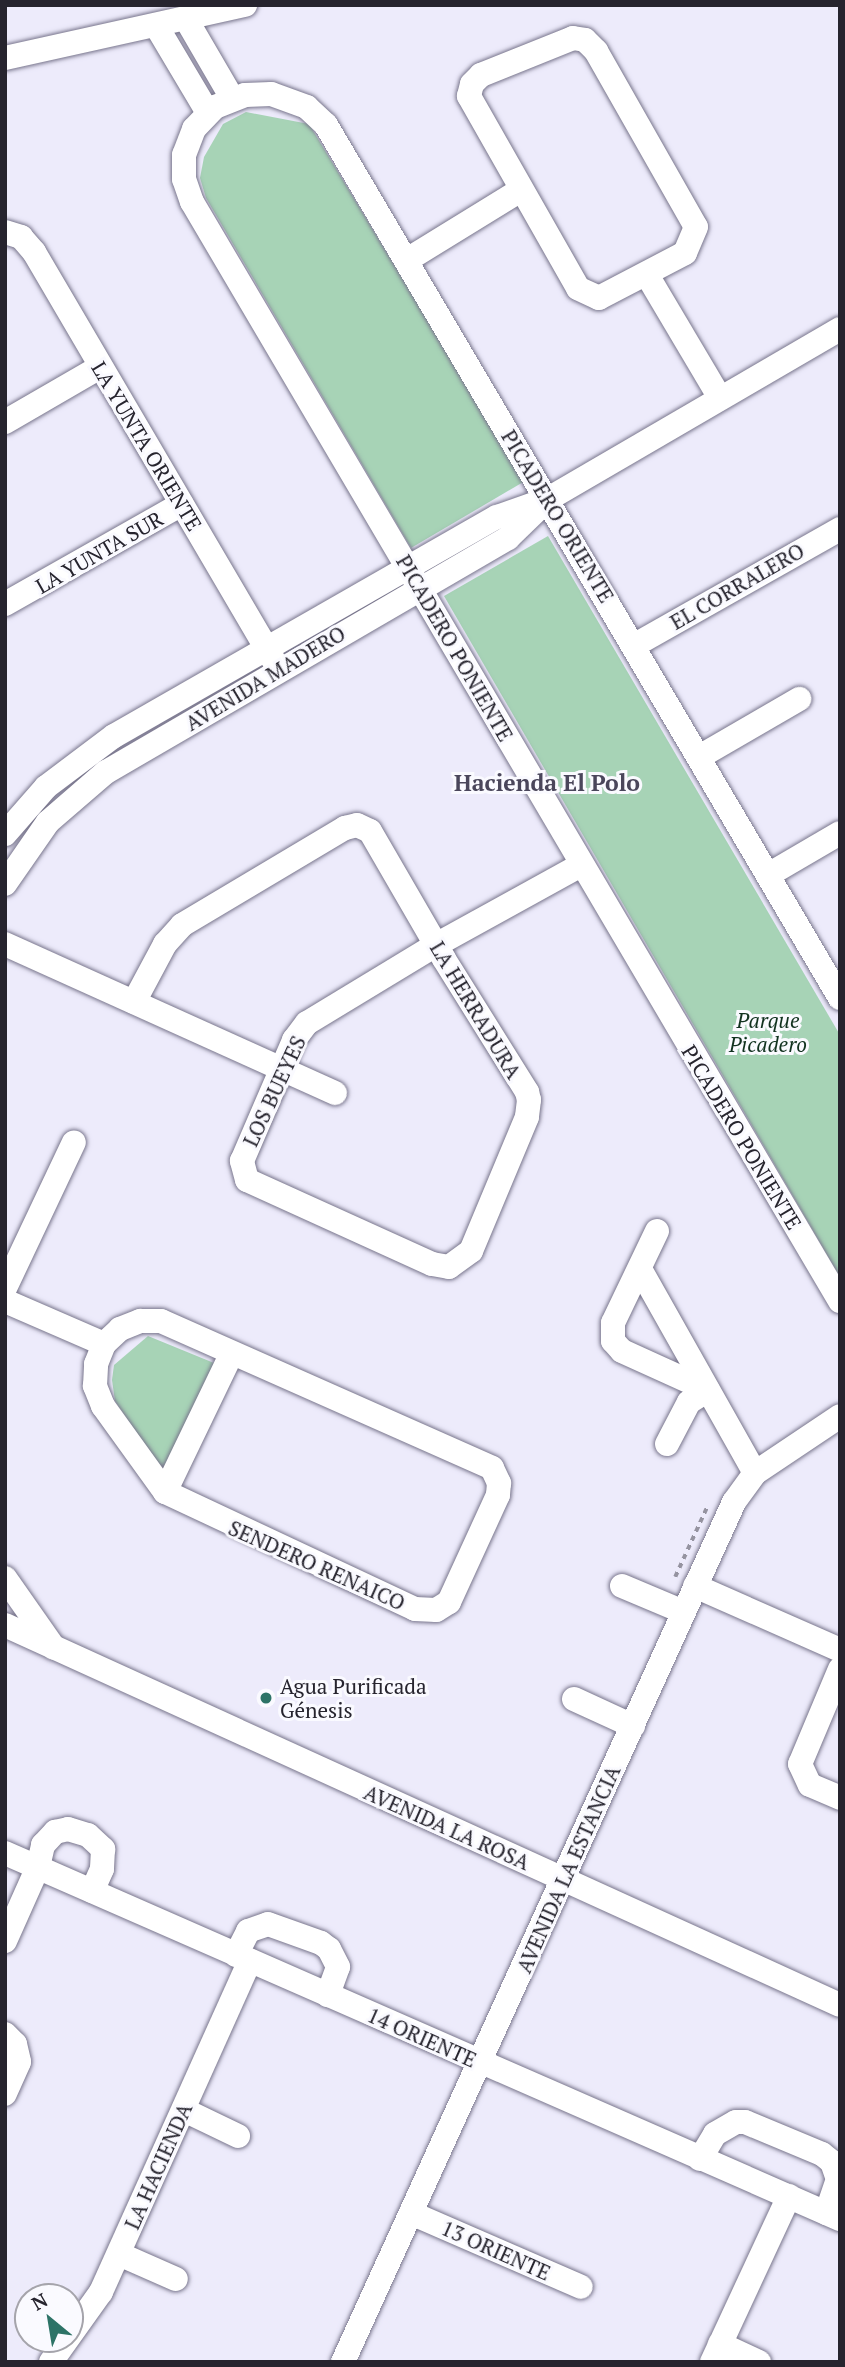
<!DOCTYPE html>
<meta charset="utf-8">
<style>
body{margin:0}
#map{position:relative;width:845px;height:2367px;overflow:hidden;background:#edebfb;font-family:"PT Serif",serif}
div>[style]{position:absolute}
.green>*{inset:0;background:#a7d3b6}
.path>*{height:3.5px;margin-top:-1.75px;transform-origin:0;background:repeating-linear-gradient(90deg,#9593a0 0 5px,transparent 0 10px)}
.roads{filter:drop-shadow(0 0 2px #78758c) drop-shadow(0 0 2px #78758c)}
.minor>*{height:24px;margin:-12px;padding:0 12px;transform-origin:12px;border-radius:12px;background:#fff}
.dots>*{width:19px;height:19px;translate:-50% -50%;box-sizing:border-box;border:4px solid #fafaff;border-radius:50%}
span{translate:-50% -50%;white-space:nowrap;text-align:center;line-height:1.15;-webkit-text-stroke:6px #fafaff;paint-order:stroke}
.street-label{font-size:21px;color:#26242e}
.park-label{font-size:21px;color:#11321f;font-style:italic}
.poi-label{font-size:21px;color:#26242e}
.left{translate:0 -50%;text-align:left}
.neighbourhood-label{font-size:23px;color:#4a465b;font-weight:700}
.frame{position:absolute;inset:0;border:7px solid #26242e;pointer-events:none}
.north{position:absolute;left:14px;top:2283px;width:70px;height:70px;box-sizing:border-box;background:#fafaff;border:2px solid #a5a4ab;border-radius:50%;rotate:330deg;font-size:19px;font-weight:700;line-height:28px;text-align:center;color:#26242e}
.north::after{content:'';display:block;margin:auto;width:24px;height:32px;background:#2d7367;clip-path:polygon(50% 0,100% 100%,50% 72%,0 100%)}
</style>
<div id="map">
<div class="green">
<i style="clip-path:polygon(246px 112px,309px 124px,525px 481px,411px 548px,206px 198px,200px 178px,204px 157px,223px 124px)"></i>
<i style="clip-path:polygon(548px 536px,840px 1035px,840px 1277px,444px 596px)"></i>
<i style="clip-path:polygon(148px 1336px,214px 1363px,168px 1469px,160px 1467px,115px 1401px,112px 1380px,114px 1365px)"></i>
</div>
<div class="path">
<i style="left:675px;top:1577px;width:79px;rotate:-65.4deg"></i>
</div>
<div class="roads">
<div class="minor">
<i style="left:186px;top:19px;width:91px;rotate:59.8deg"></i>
<i style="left:157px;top:27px;width:100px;rotate:59.3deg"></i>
<i style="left:573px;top:38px;width:12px;rotate:9deg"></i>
<i style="left:585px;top:40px;width:16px;rotate:45deg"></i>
<i style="left:596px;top:51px;width:202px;rotate:60.4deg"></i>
<i style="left:696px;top:227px;width:28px;rotate:113deg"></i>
<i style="left:685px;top:253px;width:97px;rotate:152.4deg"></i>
<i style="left:599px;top:298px;width:23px;rotate:-155deg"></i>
<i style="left:578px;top:288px;width:221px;rotate:-119.6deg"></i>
<i style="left:469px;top:96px;width:12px;rotate:-76deg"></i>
<i style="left:472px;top:84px;width:13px;rotate:-45deg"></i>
<i style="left:481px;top:75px;width:99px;rotate:-21.9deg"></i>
<i style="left:5px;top:58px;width:246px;rotate:-12.5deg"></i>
<i style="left:5px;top:232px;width:17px;rotate:17deg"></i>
<i style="left:21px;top:237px;width:20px;rotate:49deg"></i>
<i style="left:34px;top:252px;width:474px;rotate:59.6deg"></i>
<i style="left:407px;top:260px;width:134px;rotate:-31.6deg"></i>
<i style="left:647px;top:275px;width:143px;rotate:59.3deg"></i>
<i style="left:5px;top:422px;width:110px;rotate:-30.1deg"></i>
<i style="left:5px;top:604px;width:203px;rotate:-29.5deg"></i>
<i style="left:635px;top:645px;width:236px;rotate:-29.5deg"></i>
<i style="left:699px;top:757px;width:116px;rotate:-30.1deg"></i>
<i style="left:5px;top:834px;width:62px;rotate:-48.9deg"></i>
<i style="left:46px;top:787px;width:85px;rotate:-36.9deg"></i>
<i style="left:114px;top:736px;width:441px;rotate:-29.8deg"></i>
<i style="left:497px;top:517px;width:54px;rotate:-19.4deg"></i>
<i style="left:548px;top:499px;width:338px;rotate:-30.2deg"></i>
<i style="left:768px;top:875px;width:83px;rotate:-30.3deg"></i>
<i style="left:5px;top:884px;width:75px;rotate:-55.3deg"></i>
<i style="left:48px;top:822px;width:77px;rotate:-40.8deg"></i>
<i style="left:106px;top:772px;width:465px;rotate:-30.2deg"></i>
<i style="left:508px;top:538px;width:47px;rotate:-44.1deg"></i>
<i style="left:5px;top:944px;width:362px;rotate:24.3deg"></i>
<i style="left:840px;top:998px;width:1013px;rotate:-120.49deg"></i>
<i style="left:326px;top:125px;width:26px;rotate:-137deg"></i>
<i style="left:307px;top:107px;width:38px;rotate:-160deg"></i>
<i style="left:271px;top:94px;width:26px;rotate:178deg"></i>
<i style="left:245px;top:95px;width:32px;rotate:158deg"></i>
<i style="left:215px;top:107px;width:30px;rotate:134deg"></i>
<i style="left:194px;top:129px;width:28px;rotate:111deg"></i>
<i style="left:184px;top:155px;width:24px;rotate:90deg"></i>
<i style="left:184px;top:179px;width:24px;rotate:71deg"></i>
<i style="left:192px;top:202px;width:1276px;rotate:59.48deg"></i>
<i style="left:134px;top:1002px;width:66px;rotate:-61.9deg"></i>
<i style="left:165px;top:944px;width:25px;rotate:-48deg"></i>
<i style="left:182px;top:925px;width:190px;rotate:-30.8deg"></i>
<i style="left:345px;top:828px;width:12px;rotate:-14deg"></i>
<i style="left:357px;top:825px;width:14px;rotate:25deg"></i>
<i style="left:370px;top:831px;width:132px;rotate:59.9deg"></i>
<i style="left:436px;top:945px;width:16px;rotate:60deg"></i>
<i style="left:444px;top:959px;width:157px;rotate:58deg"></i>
<i style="left:527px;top:1092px;width:8px;rotate:76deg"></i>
<i style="left:529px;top:1100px;width:17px;rotate:97deg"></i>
<i style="left:527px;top:1117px;width:145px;rotate:112.7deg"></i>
<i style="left:471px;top:1251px;width:27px;rotate:144deg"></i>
<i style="left:449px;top:1267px;width:17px;rotate:-170deg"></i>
<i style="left:432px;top:1264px;width:203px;rotate:-155.6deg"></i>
<i style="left:247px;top:1180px;width:20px;rotate:-105deg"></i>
<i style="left:242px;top:1161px;width:132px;rotate:-66.7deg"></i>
<i style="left:294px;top:1040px;width:21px;rotate:-53deg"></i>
<i style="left:307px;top:1023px;width:151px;rotate:-31.2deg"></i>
<i style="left:436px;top:945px;width:166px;rotate:-28.9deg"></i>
<i style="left:657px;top:1231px;width:102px;rotate:115.6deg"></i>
<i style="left:613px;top:1323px;width:18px;rotate:90deg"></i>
<i style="left:613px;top:1341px;width:13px;rotate:48deg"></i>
<i style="left:622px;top:1351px;width:94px;rotate:24.4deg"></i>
<i style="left:640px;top:1269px;width:234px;rotate:60.6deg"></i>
<i style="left:5px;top:1288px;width:161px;rotate:-64.7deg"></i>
<i style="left:5px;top:1301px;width:108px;rotate:23.5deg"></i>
<i style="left:140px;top:1321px;width:21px"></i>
<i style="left:161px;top:1321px;width:362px;rotate:23.9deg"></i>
<i style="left:492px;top:1468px;width:17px;rotate:65deg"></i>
<i style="left:499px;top:1483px;width:12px;rotate:95deg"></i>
<i style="left:498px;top:1495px;width:118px;rotate:114.6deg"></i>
<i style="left:449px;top:1602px;width:15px;rotate:148deg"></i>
<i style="left:436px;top:1610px;width:21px;rotate:-177deg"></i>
<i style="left:415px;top:1609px;width:276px;rotate:-154.9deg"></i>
<i style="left:165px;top:1492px;width:106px;rotate:-125.8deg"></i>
<i style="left:103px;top:1406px;width:22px;rotate:-112deg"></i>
<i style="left:95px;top:1386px;width:22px;rotate:-87deg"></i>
<i style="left:96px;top:1364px;width:22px;rotate:-68deg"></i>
<i style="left:104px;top:1344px;width:22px;rotate:-43deg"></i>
<i style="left:120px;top:1329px;width:22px;rotate:-22deg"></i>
<i style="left:667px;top:1444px;width:47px;rotate:-62.4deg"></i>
<i style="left:689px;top:1402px;width:22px;rotate:-32deg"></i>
<i style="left:165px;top:1492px;width:152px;rotate:-64.3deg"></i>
<i style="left:5px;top:1578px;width:85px;rotate:55deg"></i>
<i style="left:622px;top:1586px;width:67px;rotate:22.8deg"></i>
<i style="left:695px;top:1586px;width:158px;rotate:23.8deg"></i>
<i style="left:5px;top:1625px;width:917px;rotate:24.47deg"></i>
<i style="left:840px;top:1669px;width:103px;rotate:112.8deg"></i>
<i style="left:800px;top:1764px;width:23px;rotate:65deg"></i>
<i style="left:810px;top:1785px;width:33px;rotate:23deg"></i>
<i style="left:574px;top:1699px;width:65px;rotate:24.6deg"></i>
<i style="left:5px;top:1853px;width:912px;rotate:23.67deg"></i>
<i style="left:5px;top:1941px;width:81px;rotate:-66deg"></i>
<i style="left:38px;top:1867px;width:23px;rotate:-77deg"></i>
<i style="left:43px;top:1845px;width:18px;rotate:-47deg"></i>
<i style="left:55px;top:1832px;width:13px;rotate:-13deg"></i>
<i style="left:68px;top:1829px;width:21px;rotate:17deg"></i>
<i style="left:88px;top:1835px;width:21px;rotate:43deg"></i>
<i style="left:103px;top:1849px;width:20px;rotate:93deg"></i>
<i style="left:102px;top:1869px;width:24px;rotate:114deg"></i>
<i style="left:236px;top:1955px;width:27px;rotate:-63deg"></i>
<i style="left:248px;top:1931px;width:21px;rotate:-19deg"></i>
<i style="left:268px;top:1924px;width:56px;rotate:19.7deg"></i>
<i style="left:321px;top:1943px;width:10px;rotate:37deg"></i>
<i style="left:329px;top:1949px;width:20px;rotate:63deg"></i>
<i style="left:338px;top:1967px;width:30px;rotate:110deg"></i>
<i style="left:5px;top:2034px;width:14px;rotate:45deg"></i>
<i style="left:15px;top:2044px;width:18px;rotate:77deg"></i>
<i style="left:19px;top:2062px;width:35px;rotate:114deg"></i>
<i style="left:184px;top:2110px;width:60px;rotate:25.7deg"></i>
<i style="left:700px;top:2159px;width:29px;rotate:-59deg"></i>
<i style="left:715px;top:2134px;width:24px;rotate:-30deg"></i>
<i style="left:736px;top:2122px;width:9px"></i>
<i style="left:745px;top:2122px;width:83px;rotate:22.6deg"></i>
<i style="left:822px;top:2154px;width:13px;rotate:39deg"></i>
<i style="left:832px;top:2162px;width:18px;rotate:71deg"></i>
<i style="left:838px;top:2179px;width:36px;rotate:109deg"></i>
<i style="left:411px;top:2213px;width:185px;rotate:23.5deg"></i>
<i style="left:119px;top:2254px;width:62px;rotate:23.7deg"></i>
<i style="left:720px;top:2344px;width:43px;rotate:24.8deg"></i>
<i style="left:51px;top:2362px;width:86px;rotate:-54.5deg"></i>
<i style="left:101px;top:2292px;width:363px;rotate:-65.8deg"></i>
<i style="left:343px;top:2362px;width:945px;rotate:-65.55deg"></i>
<i style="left:734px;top:1502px;width:36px;rotate:-54deg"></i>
<i style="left:755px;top:1473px;width:102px;rotate:-33.8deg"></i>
<i style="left:712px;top:2362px;width:183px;rotate:-65.1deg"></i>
</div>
</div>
<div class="dots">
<i style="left:266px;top:1698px;background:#2d7367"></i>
</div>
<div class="street-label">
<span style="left:147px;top:446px;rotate:59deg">LA YUNTA ORIENTE</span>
<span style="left:558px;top:516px;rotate:59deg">PICADERO ORIENTE</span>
<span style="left:99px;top:552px;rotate:-30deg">LA YUNTA SUR</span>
<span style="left:737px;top:586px;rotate:-30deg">EL CORRALERO</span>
<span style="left:455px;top:648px;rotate:60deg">PICADERO PONIENTE</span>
<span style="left:265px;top:678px;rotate:-31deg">AVENIDA MADERO</span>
<span style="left:476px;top:1010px;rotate:59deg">LA HERRADURA</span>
<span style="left:274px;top:1091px;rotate:-65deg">LOS BUEYES</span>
<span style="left:742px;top:1137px;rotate:59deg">PICADERO PONIENTE</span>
<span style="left:317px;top:1565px;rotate:24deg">SENDERO RENAICO</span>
<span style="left:447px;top:1827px;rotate:24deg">AVENIDA LA ROSA</span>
<span style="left:568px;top:1869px;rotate:-66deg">AVENIDA LA ESTANCIA</span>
<span style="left:422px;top:2037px;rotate:24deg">14 ORIENTE</span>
<span style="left:158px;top:2166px;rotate:-66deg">LA HACIENDA</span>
<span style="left:496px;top:2250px;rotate:24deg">13 ORIENTE</span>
</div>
<div class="park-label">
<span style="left:768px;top:1032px">Parque<br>Picadero</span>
</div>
<div class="poi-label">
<span class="left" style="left:280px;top:1698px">Agua Purificada<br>Génesis</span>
</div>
<div class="neighbourhood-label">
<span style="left:547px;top:783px">Hacienda El Polo</span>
</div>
<div class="frame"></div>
<div class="north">N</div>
</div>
